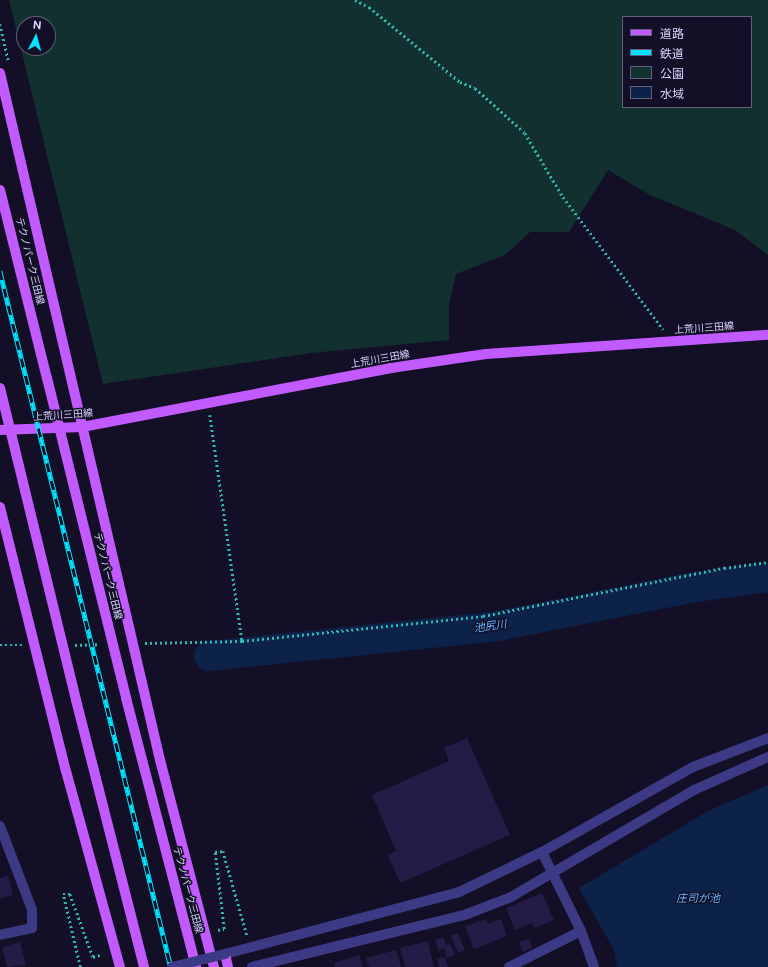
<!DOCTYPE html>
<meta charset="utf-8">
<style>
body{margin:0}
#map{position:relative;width:768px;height:967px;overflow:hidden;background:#130f26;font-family:"Public Sans","Noto Sans JP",sans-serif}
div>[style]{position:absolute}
.green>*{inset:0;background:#12302f}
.water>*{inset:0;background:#0c2248}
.river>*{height:30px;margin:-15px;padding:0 15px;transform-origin:15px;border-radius:15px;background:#0c2248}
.building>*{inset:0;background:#241b47}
.path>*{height:2.5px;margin-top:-1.25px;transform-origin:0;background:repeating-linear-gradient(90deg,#2fb8b0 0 2px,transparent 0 5px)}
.minor>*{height:10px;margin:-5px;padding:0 5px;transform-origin:5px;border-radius:5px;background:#3d3a85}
.major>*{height:10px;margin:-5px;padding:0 5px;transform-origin:5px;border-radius:5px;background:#c25bff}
.rail>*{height:4.5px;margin-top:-2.25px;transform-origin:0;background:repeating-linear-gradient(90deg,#130f26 0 9px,#00e5ff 0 18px);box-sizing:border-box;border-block:1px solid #00e5ff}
.minor-bridge>*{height:10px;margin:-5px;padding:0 5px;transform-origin:5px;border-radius:5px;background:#3d3a85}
.major-bridge>*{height:10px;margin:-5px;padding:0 5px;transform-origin:5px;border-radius:5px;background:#c25bff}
span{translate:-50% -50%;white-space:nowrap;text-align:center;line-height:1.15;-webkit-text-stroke:3px #130f26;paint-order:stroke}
.street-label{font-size:10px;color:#d9d4ff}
.water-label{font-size:11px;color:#62b6ff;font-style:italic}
.legend{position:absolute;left:622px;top:16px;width:130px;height:92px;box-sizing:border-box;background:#130f26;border:1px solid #625e7d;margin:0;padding:5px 7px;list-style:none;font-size:12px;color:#d9d4ff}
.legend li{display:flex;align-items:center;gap:8px;height:20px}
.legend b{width:20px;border:1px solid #625e7d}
.north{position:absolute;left:16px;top:16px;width:40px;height:40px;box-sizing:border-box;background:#130f26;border:1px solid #625e7d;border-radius:50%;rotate:6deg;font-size:11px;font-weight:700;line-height:16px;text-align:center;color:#d9d4ff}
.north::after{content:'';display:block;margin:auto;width:14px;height:18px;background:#00e5ff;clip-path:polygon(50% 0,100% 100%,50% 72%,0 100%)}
</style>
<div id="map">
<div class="green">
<i style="clip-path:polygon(evenodd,9px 0,768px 0,768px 255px,735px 230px,650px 195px,608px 170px,569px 232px,530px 232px,505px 255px,456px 274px,449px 305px,449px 340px,311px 353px,103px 384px,9px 0,623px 17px,751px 17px,751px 107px,623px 107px,623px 17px,9px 0,24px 24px,48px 24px,48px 48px,24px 48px,24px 24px)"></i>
</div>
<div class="water">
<i style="clip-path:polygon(768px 785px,768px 967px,617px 967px,614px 950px,579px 888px,708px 811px)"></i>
</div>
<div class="river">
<i style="left:209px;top:656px;width:291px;rotate:-5.9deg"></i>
<i style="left:498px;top:626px;width:196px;rotate:-11.2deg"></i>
<i style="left:690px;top:588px;width:79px;rotate:-8deg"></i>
</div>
<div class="building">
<i style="clip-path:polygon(467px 738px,510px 835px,400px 883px,388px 855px,396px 851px,372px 795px,449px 761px,444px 748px)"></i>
<i style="clip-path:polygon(8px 876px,13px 895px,0 899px,0 878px)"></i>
<i style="clip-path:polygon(542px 893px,554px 920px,534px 928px,532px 923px,515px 930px,506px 908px)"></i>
<i style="clip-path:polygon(486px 919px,488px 924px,501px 919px,507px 936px,474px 949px,465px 926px)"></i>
<i style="clip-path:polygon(458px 933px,465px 950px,458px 953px,451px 936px)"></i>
<i style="clip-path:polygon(443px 937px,446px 945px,450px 943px,455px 955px,447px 958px,444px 949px,439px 951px,435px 940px)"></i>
<i style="clip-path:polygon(529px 939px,532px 948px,523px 952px,519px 942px)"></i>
<i style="clip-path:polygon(428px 941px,434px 967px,405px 967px,400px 948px)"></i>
<i style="clip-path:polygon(20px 942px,26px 965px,7px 967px,2px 947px)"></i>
<i style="clip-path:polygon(396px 950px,401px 967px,369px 967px,366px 958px)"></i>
<i style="clip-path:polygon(359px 955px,363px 967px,335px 967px,334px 963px)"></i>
<i style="clip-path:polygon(445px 957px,448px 967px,439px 967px,437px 959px)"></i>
</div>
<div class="path">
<i style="left:355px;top:0;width:16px;rotate:27deg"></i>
<i style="left:369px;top:7px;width:118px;rotate:39.5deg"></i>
<i style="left:460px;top:82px;width:16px;rotate:22deg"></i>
<i style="left:475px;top:88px;width:67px;rotate:42deg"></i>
<i style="left:525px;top:133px;width:74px;rotate:59.3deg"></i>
<i style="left:563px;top:197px;width:166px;rotate:52.9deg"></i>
<i style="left:0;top:24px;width:39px;rotate:77deg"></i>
<i style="left:210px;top:415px;width:228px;rotate:81.9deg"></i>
<i style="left:145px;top:643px;width:97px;rotate:-1.2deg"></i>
<i style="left:242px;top:641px;width:242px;rotate:-5.9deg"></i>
<i style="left:483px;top:616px;width:246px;rotate:-11.3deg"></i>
<i style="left:724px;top:568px;width:44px;rotate:-7.8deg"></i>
<i style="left:0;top:645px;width:22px"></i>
<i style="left:75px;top:645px;width:25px;rotate:-2deg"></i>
<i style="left:218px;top:930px;width:6px;rotate:-9deg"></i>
<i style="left:224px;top:929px;width:78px;rotate:-96.7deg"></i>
<i style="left:215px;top:852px;width:8px;rotate:-7deg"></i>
<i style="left:223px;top:851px;width:87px;rotate:74.1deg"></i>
<i style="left:80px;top:967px;width:75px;rotate:-103.1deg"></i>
<i style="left:63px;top:894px;width:7px"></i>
<i style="left:70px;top:894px;width:67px;rotate:69.9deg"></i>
<i style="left:93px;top:957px;width:10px;rotate:-17deg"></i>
</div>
<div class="minor">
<i style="left:0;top:826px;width:90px;rotate:69.1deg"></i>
<i style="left:32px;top:910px;width:18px;rotate:90deg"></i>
<i style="left:32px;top:928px;width:33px;rotate:168deg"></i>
<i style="left:542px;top:852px;width:88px;rotate:63.7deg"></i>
<i style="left:581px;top:931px;width:38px;rotate:70deg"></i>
<i style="left:225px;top:954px;width:242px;rotate:-14.8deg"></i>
<i style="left:459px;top:892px;width:92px;rotate:-25.7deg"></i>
<i style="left:542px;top:852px;width:173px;rotate:-29.4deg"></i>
<i style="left:693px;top:767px;width:80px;rotate:-21.1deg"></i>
<i style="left:252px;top:967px;width:221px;rotate:-13.8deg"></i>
<i style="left:467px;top:914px;width:47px;rotate:-21.1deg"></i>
<i style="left:511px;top:897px;width:212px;rotate:-30.3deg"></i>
<i style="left:694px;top:790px;width:81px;rotate:-24deg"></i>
<i style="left:509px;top:967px;width:80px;rotate:-26.6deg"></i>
</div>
<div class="major">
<i style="left:0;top:73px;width:705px;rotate:76.89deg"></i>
<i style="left:160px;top:760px;width:214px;rotate:75.4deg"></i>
<i style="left:0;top:190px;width:194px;rotate:76deg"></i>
<i style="left:0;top:430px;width:82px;rotate:-2.1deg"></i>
<i style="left:82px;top:427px;width:315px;rotate:-10.8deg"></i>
<i style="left:391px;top:368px;width:96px;rotate:-8.4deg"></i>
<i style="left:486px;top:354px;width:283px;rotate:-3.9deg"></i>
<i style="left:0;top:507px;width:272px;rotate:76deg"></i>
<i style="left:66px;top:771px;width:203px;rotate:74.6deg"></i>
<i style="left:126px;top:698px;width:278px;rotate:75.4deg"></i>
<i style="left:76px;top:700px;width:276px;rotate:75.7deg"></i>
<i style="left:225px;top:954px;width:13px;rotate:77deg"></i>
</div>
<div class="rail">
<i style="left:0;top:271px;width:717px;rotate:76.2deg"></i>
</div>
<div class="minor-bridge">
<i style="left:172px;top:967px;width:55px;rotate:-13.8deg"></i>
</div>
<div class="major-bridge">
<i style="left:47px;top:378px;width:330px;rotate:76.1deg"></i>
<i style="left:0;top:388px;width:321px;rotate:76.3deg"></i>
</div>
<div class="street-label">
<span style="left:30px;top:261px;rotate:76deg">テクノパーク三田線</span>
<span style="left:704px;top:328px;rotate:-4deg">上荒川三田線</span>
<span style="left:380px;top:359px;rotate:-10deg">上荒川三田線</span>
<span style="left:63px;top:415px;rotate:-4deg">上荒川三田線</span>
<span style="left:108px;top:576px;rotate:76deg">テクノパーク三田線</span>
<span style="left:188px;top:890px;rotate:75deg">テクノパーク三田線</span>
</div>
<div class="water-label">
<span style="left:490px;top:626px;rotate:-8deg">池尻川</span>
<span style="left:698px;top:898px">庄司が池</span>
</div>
<ul class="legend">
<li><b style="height:5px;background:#c25bff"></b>道路</li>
<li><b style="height:5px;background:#00e5ff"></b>鉄道</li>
<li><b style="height:11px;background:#12302f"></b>公園</li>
<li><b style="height:11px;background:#0c2248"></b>水域</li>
</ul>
<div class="north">N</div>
</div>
